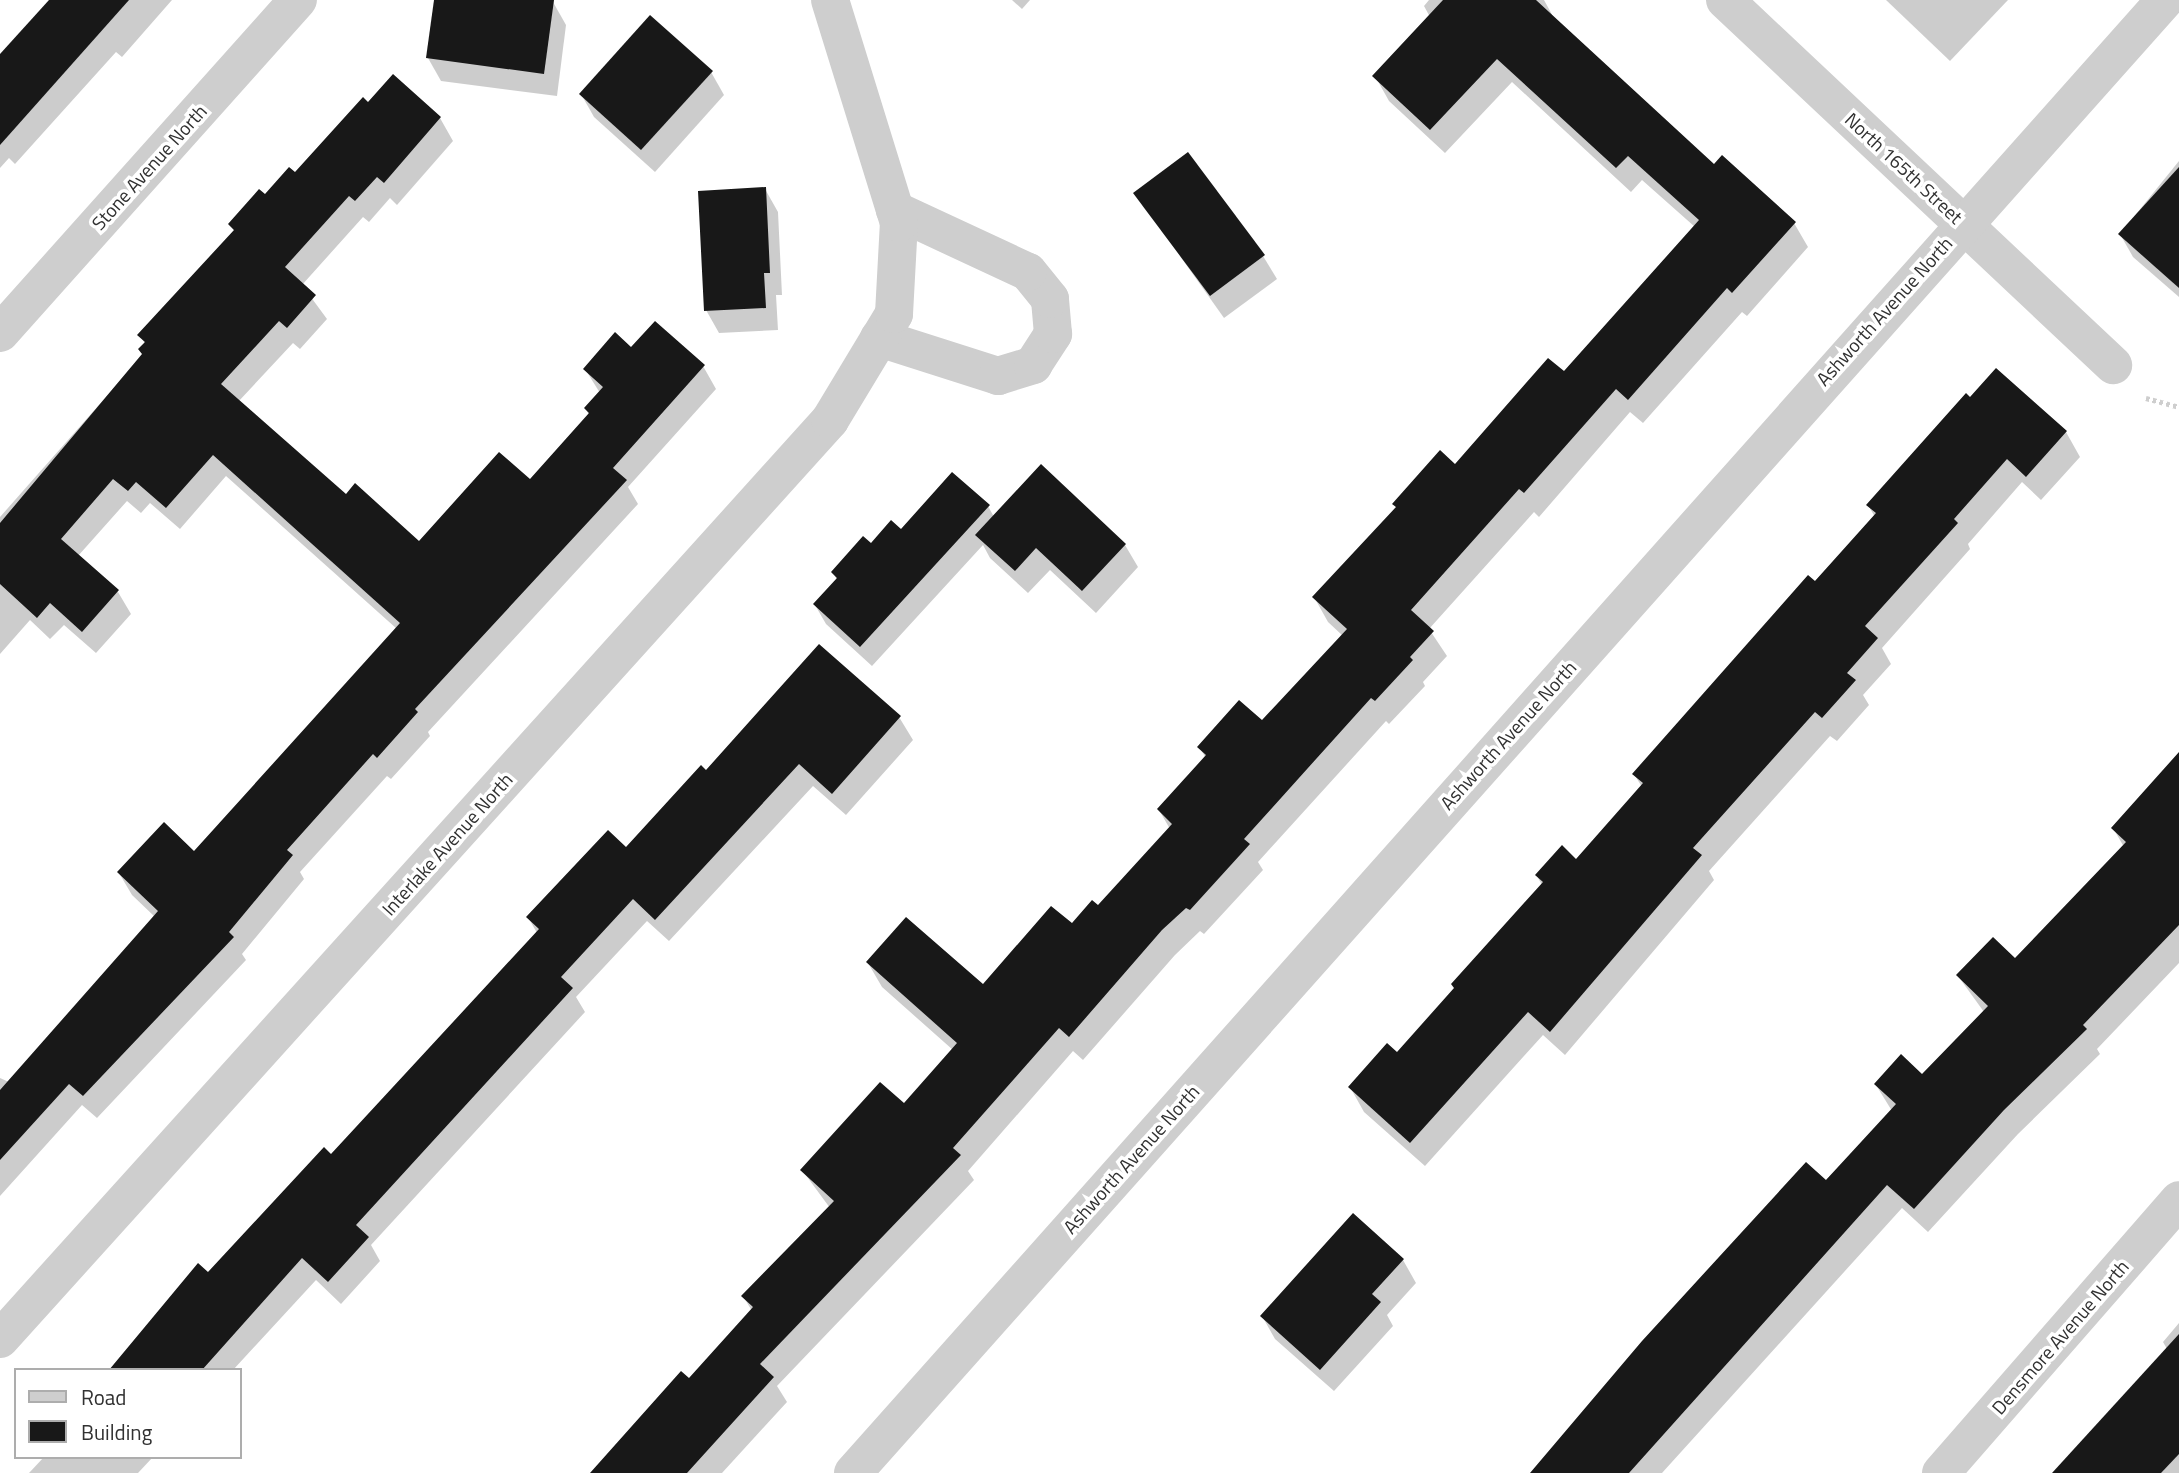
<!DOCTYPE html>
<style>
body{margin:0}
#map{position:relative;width:2179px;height:1473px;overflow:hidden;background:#fff;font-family:"Titillium Web",sans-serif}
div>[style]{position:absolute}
.shadow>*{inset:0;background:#0003}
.building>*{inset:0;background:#181818}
.path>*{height:4.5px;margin-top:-2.25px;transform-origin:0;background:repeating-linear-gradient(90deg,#cecece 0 3.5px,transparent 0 7px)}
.street>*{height:38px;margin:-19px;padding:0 19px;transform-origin:19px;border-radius:19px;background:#cecece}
span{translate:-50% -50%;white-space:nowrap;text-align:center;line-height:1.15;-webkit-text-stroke:7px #fff;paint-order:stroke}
.street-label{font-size:19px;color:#313131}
.legend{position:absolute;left:14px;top:1368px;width:228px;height:91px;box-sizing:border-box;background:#fff;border:2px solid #adadad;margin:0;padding:9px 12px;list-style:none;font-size:21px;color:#313131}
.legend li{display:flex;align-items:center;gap:14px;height:35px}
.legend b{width:35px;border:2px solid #adadad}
</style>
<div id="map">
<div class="shadow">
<i style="clip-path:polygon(60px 0,172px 0,122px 57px,116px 52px,15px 164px,9px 158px,0 168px,0 57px)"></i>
<i style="clip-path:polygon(436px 0,553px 2px,566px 25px,557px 96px,441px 81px,428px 58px)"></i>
<i style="clip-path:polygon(1012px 0,1030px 0,1022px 9px)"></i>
<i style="clip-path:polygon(1429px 0,1544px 0,1555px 20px,1714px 167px,1794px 223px,1808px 247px,1747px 316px,1742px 312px,1643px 423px,1630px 412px,1539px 517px,1534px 512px,1429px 629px,1447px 656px,1423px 682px,1425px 686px,1389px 724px,1386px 721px,1258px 862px,1263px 870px,1204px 934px,1200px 931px,1175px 955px,1083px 1060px,1073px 1051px,968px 1171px,974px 1180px,777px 1386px,787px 1402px,722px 1473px,592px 1473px,689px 1380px,752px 1311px,743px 1296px,830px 1208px,802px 1170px,904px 1106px,953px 1050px,882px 987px,868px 963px,983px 987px,1098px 908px,1170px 829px,1159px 810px,1206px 758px,1199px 747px,1262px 723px,1343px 636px,1328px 622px,1314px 597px,1397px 509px,1394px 504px,1455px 466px,1564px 374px,1695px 227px,1642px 180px,1631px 192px,1512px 82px,1445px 153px,1389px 101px,1375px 76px,1430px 17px,1424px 6px)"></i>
<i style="clip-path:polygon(1886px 0,2008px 0,1950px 61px)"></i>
<i style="clip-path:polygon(711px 72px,724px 95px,655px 172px,594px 117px,581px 94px)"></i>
<i style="clip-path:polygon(368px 104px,440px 118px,453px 141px,397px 205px,390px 198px,369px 222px,363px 217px,302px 285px,327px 319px,300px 349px,293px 343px,238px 402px,346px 497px,420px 544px,530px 482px,589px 415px,586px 409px,600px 393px,585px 369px,631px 350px,703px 366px,716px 389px,628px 487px,638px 504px,428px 732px,430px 736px,391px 779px,387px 776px,300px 872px,304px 879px,242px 954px,246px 960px,97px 1118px,82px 1105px,0 1196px,0 1078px,9px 1082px,155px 917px,132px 895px,119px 873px,194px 853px,397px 629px,226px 476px,180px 529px,150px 503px,141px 513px,127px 501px,78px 556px,118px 592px,131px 614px,96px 653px,64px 625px,50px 639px,30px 620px,0 654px,0 517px,143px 355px,145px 344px,140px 335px,235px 232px,230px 224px,296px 175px)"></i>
<i style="clip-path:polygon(2179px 161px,2179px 297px,2133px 257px,2120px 234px)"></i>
<i style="clip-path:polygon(765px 189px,778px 212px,782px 295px,776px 295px,778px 330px,719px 333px,706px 310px)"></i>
<i style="clip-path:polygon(1136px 194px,1263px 256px,1277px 279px,1224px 318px)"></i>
<i style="clip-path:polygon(1971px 399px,2066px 432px,2080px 457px,2041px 500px,2022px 482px,1968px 544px,1970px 549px,1882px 648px,1891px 664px,1863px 695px,1869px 705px,1837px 741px,1830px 736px,1709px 871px,1714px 880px,1565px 1055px,1543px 1035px,1425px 1166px,1364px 1112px,1350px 1087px,1397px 1054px,1455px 989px,1542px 885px,1537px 876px,1576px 861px,1642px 787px,1634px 774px,1875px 517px,1868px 505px)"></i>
<i style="clip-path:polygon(988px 506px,994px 517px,1125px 545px,1138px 567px,1096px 613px,1050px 570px,1028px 593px,990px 558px,983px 545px,872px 666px,826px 624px,815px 605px,837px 580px,833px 572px,871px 545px,901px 532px)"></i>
<i style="clip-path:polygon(899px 717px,913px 740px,846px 815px,813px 786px,669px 941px,647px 921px,576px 997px,585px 1012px,371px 1245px,380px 1261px,341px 1304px,316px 1280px,233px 1370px,112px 1370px,198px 1266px,208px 1274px,331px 1156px,537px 933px,528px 917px,626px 849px,707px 772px)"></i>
<i style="clip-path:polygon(2179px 754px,2179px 963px,2097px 1049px,2100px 1054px,2018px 1134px,1928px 1232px,1902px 1208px,1662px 1473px,1545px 1473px,1892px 1111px,1876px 1085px,1922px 1076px,1984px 1012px,1958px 976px,2015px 960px,2124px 847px,2113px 828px)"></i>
<i style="clip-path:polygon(1353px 1215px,1403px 1260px,1416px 1283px,1387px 1315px,1393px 1326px,1334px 1391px,1275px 1339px,1262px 1316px)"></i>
<i style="clip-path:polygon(2179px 1323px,2179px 1473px,2075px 1473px,2167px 1349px,2163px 1342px)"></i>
<i style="clip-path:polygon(44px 1457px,153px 1457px,138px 1473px,29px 1473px)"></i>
</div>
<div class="building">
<i style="clip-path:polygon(49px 0,129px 0,0 145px,0 54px)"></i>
<i style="clip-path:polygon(434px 0,554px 0,544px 74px,426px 58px)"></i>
<i style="clip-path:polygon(1443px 0,1536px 0,1714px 164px,1722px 155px,1796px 222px,1732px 293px,1727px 288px,1628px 400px,1616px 389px,1524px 493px,1519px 489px,1411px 610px,1434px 631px,1410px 657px,1413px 660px,1375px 701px,1371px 698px,1244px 839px,1250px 844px,1190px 910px,1186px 908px,1162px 930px,1069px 1037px,1059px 1028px,953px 1148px,961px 1155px,760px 1364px,774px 1377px,687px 1473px,590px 1473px,681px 1371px,689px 1378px,753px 1307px,741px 1296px,834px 1201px,800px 1170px,880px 1082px,904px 1103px,957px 1043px,866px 962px,906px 917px,983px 984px,1051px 906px,1072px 923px,1092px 900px,1098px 905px,1172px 824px,1157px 809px,1206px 755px,1197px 747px,1239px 700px,1262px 720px,1347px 629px,1312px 597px,1396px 507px,1392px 504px,1440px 450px,1455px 464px,1548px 358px,1564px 371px,1699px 220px,1628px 156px,1616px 168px,1497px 59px,1430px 130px,1372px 76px)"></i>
<i style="clip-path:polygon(650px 15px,713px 71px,641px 150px,579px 94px)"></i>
<i style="clip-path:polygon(393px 74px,441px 117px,384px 183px,377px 177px,355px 201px,349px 196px,285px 267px,316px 295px,287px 328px,279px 321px,221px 384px,346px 494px,355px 483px,419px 541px,499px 452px,530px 479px,589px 413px,584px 408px,603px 387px,583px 369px,615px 332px,631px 347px,655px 321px,705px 365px,613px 468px,627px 480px,415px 709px,418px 712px,377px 758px,373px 754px,287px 850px,293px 855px,229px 932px,234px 937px,83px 1096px,69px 1084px,0 1160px,0 1090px,158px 911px,117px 872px,164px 822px,194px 851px,400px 623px,213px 455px,166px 508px,136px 482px,128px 491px,113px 479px,61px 539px,119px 590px,82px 632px,50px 603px,37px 618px,0 584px,0 523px,142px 354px,138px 349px,145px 342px,137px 335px,234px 230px,228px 224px,259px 189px,265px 194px,289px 167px,295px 172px,363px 97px,368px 102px)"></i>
<i style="clip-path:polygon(1188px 152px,1265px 255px,1210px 296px,1133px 193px)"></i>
<i style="clip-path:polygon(2179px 167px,2179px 288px,2118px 234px)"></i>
<i style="clip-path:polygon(766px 187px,770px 273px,764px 273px,766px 308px,704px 311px,698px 191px)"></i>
<i style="clip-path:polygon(1996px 368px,2067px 431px,2026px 477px,2007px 459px,1954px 519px,1958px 523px,1865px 626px,1878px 638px,1847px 673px,1856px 680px,1822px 718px,1815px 712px,1693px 848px,1702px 855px,1550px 1032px,1528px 1012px,1410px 1143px,1348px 1087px,1387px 1043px,1397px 1052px,1454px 988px,1451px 984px,1543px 882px,1535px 875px,1562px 845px,1576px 859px,1643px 783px,1632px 774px,1808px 575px,1815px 581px,1876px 513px,1866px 505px,1966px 393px,1970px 397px)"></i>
<i style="clip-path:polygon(1041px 464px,1126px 544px,1082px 591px,1036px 548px,1015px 571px,975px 535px)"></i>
<i style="clip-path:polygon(952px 472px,990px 505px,860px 647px,813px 604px,837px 578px,831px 572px,863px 536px,871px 543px,891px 520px,901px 529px)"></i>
<i style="clip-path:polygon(819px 644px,901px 716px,832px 794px,799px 764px,655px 920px,633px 899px,561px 977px,573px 988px,356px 1225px,369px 1237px,328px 1282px,302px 1258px,202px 1370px,109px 1370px,198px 1263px,208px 1272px,324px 1147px,331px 1154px,539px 929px,526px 917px,608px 830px,626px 847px,701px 765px,706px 770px)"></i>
<i style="clip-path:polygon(2179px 752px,2179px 925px,2083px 1025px,2087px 1029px,2004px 1110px,1914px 1209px,1887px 1185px,1629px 1473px,1530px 1473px,1642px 1341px,1806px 1162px,1826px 1180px,1896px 1104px,1874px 1084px,1901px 1054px,1922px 1074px,1988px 1006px,1956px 975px,1993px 937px,2015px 958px,2126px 842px,2111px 828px)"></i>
<i style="clip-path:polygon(1353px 1213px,1404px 1259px,1372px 1294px,1381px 1302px,1320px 1370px,1260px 1316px)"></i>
<i style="clip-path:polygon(2179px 1334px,2179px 1454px,2161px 1473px,2052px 1473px)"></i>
</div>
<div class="path">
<i style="left:2146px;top:398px;width:34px;rotate:15deg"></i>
</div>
<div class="street">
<i style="left:1725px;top:0;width:533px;rotate:43.25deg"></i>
<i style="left:0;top:333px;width:447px;rotate:-48.2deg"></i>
<i style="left:879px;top:338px;width:125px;rotate:17.7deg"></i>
<i style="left:998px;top:376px;width:37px;rotate:-17deg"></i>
<i style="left:1033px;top:365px;width:37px;rotate:-57deg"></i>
<i style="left:1053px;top:334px;width:35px;rotate:-95deg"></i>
<i style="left:1050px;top:299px;width:35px;rotate:-129deg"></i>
<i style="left:1028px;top:272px;width:147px;rotate:-155deg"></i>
<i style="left:0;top:1339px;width:1238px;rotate:-47.91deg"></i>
<i style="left:830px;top:420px;width:124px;rotate:-58.9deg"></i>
<i style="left:894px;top:314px;width:91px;rotate:-86.9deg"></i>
<i style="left:899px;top:223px;width:233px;rotate:-107.2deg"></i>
<i style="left:853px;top:1473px;width:1973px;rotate:-48.31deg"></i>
<i style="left:1941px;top:1473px;width:362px;rotate:-48.9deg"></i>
</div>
<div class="street-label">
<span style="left:149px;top:167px;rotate:-48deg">Stone Avenue North</span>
<span style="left:1904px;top:168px;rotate:43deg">North 165th Street</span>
<span style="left:1884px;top:311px;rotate:-48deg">Ashworth Avenue North</span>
<span style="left:1508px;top:735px;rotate:-48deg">Ashworth Avenue North</span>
<span style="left:447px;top:844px;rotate:-48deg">Interlake Avenue North</span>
<span style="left:1131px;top:1159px;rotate:-48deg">Ashworth Avenue North</span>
<span style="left:2060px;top:1337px;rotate:-49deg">Densmore Avenue North</span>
</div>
<ul class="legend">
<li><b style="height:9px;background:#cecece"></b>Road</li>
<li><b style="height:19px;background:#181818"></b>Building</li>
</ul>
</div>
